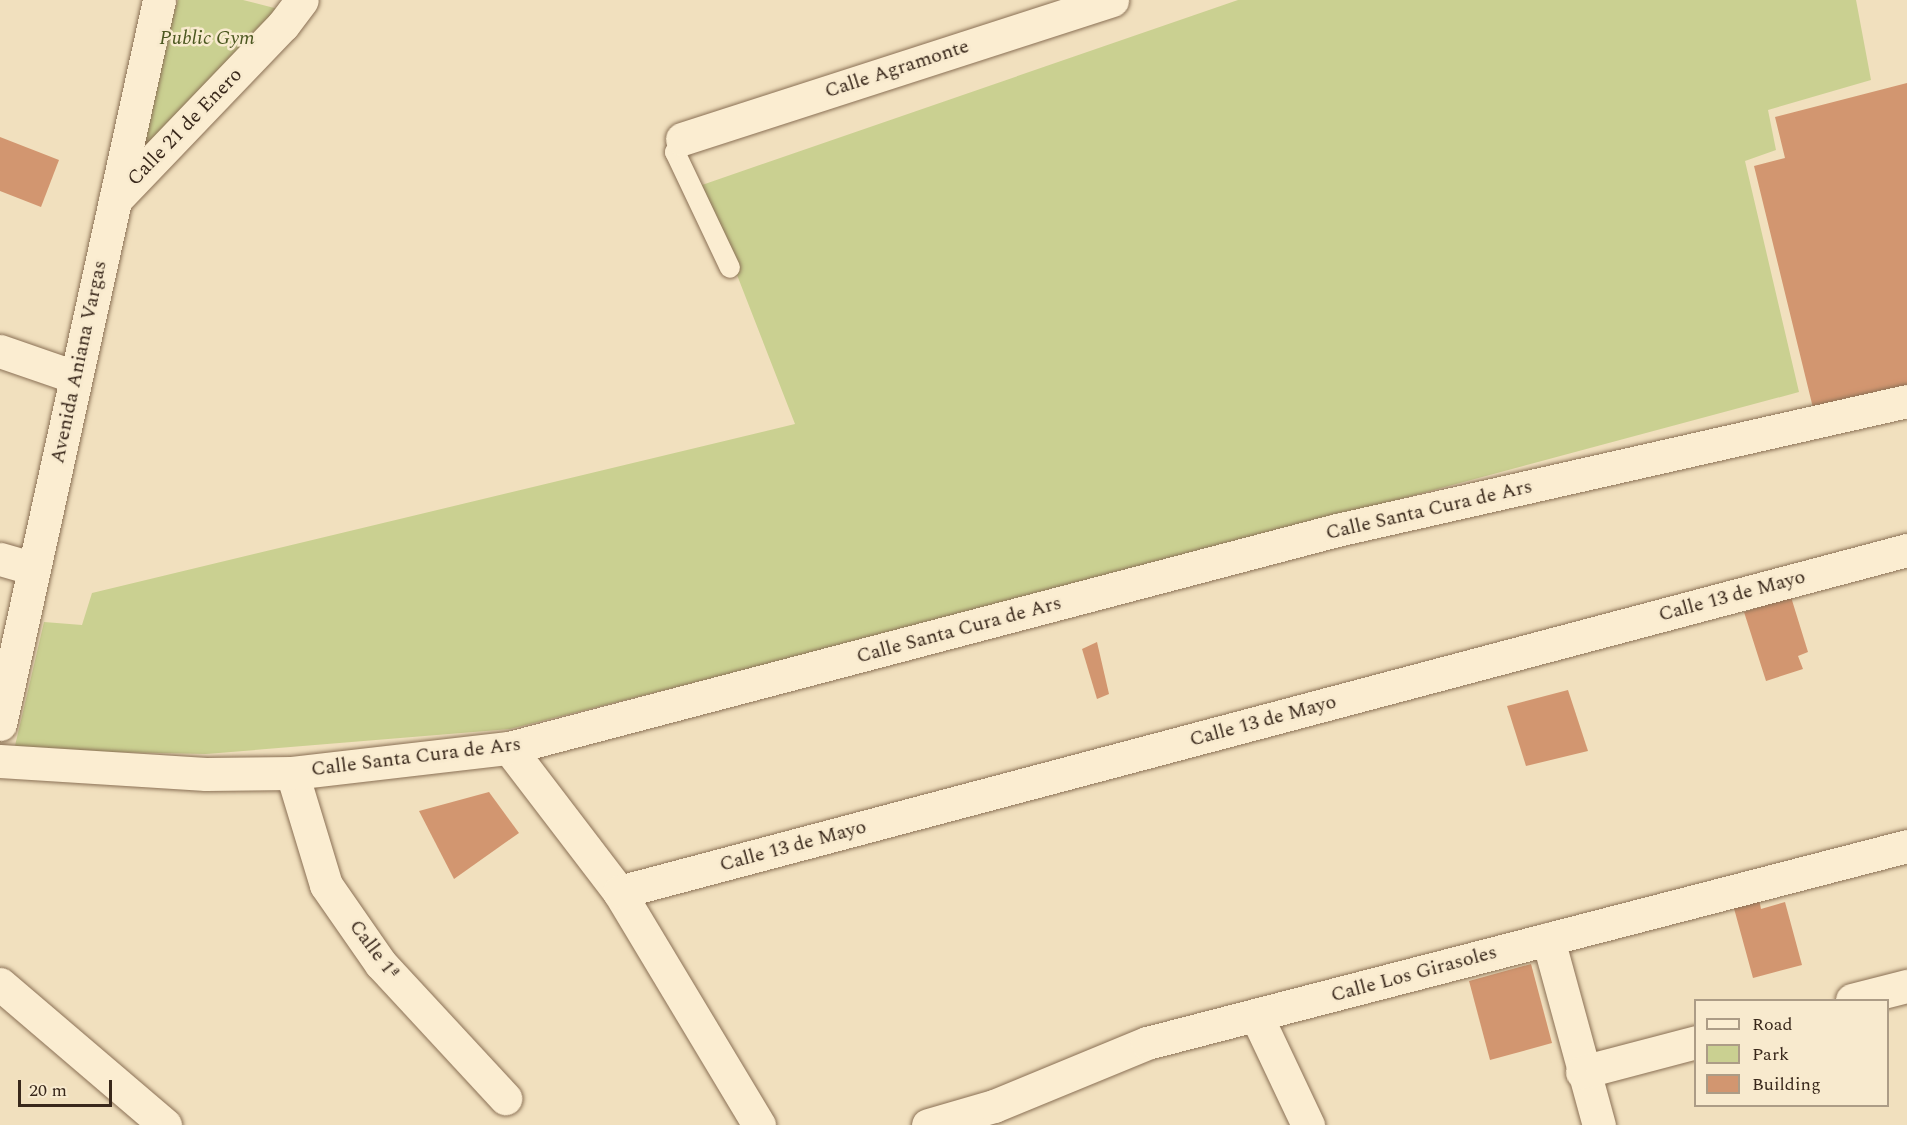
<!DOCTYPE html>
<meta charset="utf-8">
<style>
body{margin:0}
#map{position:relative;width:1907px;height:1125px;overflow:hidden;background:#f1e0be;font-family:Spectral,serif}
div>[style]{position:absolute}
.green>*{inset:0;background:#cad091}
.building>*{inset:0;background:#d29670}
.roads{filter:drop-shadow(0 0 2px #8a7055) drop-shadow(0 0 2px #8a7055)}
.service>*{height:20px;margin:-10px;padding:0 10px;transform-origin:10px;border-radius:10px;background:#fbedd1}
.minor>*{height:33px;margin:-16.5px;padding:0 16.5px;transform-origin:16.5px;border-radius:16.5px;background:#fbedd1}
.tertiary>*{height:33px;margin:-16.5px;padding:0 16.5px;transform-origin:16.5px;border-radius:16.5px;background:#fbedd1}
.secondary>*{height:33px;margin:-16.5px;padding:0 16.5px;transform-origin:16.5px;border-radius:16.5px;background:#fbedd1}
span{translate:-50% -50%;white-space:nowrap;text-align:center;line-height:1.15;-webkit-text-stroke:5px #f8eace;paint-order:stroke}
.park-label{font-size:20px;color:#4b5720;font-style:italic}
.street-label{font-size:20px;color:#39281b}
.legend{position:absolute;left:1694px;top:999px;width:195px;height:108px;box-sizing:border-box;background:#f8eace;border:2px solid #ac9c86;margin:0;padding:8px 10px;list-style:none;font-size:18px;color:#39281b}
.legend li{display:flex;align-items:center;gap:12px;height:30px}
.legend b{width:30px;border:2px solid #ac9c86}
.scale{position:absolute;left:18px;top:1080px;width:94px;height:27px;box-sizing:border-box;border:3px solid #39281b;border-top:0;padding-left:8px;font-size:18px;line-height:21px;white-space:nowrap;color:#39281b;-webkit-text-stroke:4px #f8eace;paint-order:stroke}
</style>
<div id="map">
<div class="green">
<i style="clip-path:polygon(178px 0,243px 0,286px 11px,121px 188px)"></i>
<i style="clip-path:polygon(1238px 0,1856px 0,1871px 80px,1768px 110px,1776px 150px,1745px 161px,1799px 392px,1069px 588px,510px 729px,206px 754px,14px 750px,44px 622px,82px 625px,92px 593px,795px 424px,702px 185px)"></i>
</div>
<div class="building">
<i style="clip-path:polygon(1907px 83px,1907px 389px,1814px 412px,1754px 166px,1785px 158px,1775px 117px)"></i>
<i style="clip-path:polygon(0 137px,59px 160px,41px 207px,0 191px)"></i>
<i style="clip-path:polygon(1791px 597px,1808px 652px,1798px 656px,1803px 669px,1766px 681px,1744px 612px)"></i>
<i style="clip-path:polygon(1097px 642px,1109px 694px,1097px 699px,1082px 649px)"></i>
<i style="clip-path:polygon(1568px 690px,1588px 751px,1526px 766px,1507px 706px)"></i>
<i style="clip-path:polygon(489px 792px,519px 833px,454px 879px,419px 811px)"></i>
<i style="clip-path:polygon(1758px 894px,1761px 909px,1785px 902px,1802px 965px,1753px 978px,1732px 901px)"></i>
<i style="clip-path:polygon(1531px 964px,1552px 1043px,1490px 1060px,1469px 981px)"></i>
</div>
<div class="roads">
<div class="service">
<i style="left:682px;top:139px;width:15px;rotate:118deg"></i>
<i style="left:675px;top:152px;width:128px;rotate:64.6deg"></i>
</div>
<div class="minor">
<i style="left:682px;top:139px;width:452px;rotate:-17.9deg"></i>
<i style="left:115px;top:200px;width:243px;rotate:-46.2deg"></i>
<i style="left:283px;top:25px;width:31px;rotate:-53deg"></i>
<i style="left:0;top:351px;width:79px;rotate:19.1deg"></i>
<i style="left:0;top:559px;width:35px;rotate:16deg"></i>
<i style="left:509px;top:748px;width:181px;rotate:52.6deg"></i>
<i style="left:619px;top:892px;width:272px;rotate:59deg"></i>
<i style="left:292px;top:773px;width:117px;rotate:73.1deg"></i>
<i style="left:326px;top:885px;width:96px;rotate:55.2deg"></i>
<i style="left:381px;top:964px;width:183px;rotate:47.2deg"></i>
<i style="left:619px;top:892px;width:1333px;rotate:-14.87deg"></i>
<i style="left:1548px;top:939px;width:193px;rotate:74.7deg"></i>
<i style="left:0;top:984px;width:217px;rotate:40.5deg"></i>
<i style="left:1852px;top:1000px;width:57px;rotate:-14.3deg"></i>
<i style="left:1256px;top:1015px;width:122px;rotate:64.7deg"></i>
<i style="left:1582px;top:1072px;width:118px;rotate:-14.7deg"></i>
<i style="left:928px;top:1125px;width:69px;rotate:-16.1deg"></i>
<i style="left:994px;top:1106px;width:165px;rotate:-22.4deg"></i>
<i style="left:1147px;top:1043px;width:785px;rotate:-14.53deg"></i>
</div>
<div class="tertiary">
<i style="left:0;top:761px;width:206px;rotate:3.6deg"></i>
<i style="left:206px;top:774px;width:86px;rotate:-0.7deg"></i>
<i style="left:292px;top:773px;width:218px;rotate:-6.6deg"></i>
<i style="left:509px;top:748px;width:856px;rotate:-14.75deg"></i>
<i style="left:1337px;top:530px;width:584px;rotate:-12.75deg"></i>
</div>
<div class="secondary">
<i style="left:0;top:724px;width:741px;rotate:-77.61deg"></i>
</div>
</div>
<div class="park-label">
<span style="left:207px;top:38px">Public Gym</span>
</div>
<div class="street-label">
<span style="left:897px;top:69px;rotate:-18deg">Calle Agramonte</span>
<span style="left:185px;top:127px;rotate:-46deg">Calle 21 de Enero</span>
<span style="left:79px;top:362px;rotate:-78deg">Avenida Aniana Vargas</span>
<span style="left:1429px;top:510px;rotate:-13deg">Calle Santa Cura de Ars</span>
<span style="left:1732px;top:596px;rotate:-15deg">Calle 13 de Mayo</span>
<span style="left:959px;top:630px;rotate:-15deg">Calle Santa Cura de Ars</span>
<span style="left:1263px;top:721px;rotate:-15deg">Calle 13 de Mayo</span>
<span style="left:416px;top:757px;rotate:-7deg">Calle Santa Cura de Ars</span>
<span style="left:793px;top:846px;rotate:-15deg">Calle 13 de Mayo</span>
<span style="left:374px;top:950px;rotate:53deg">Calle 1ª</span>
<span style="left:1414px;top:974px;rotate:-15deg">Calle Los Girasoles</span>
</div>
<ul class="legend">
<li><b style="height:8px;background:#fbedd1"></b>Road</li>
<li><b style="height:16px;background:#cad091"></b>Park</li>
<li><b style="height:16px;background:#d29670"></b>Building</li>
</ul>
<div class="scale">20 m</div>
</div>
